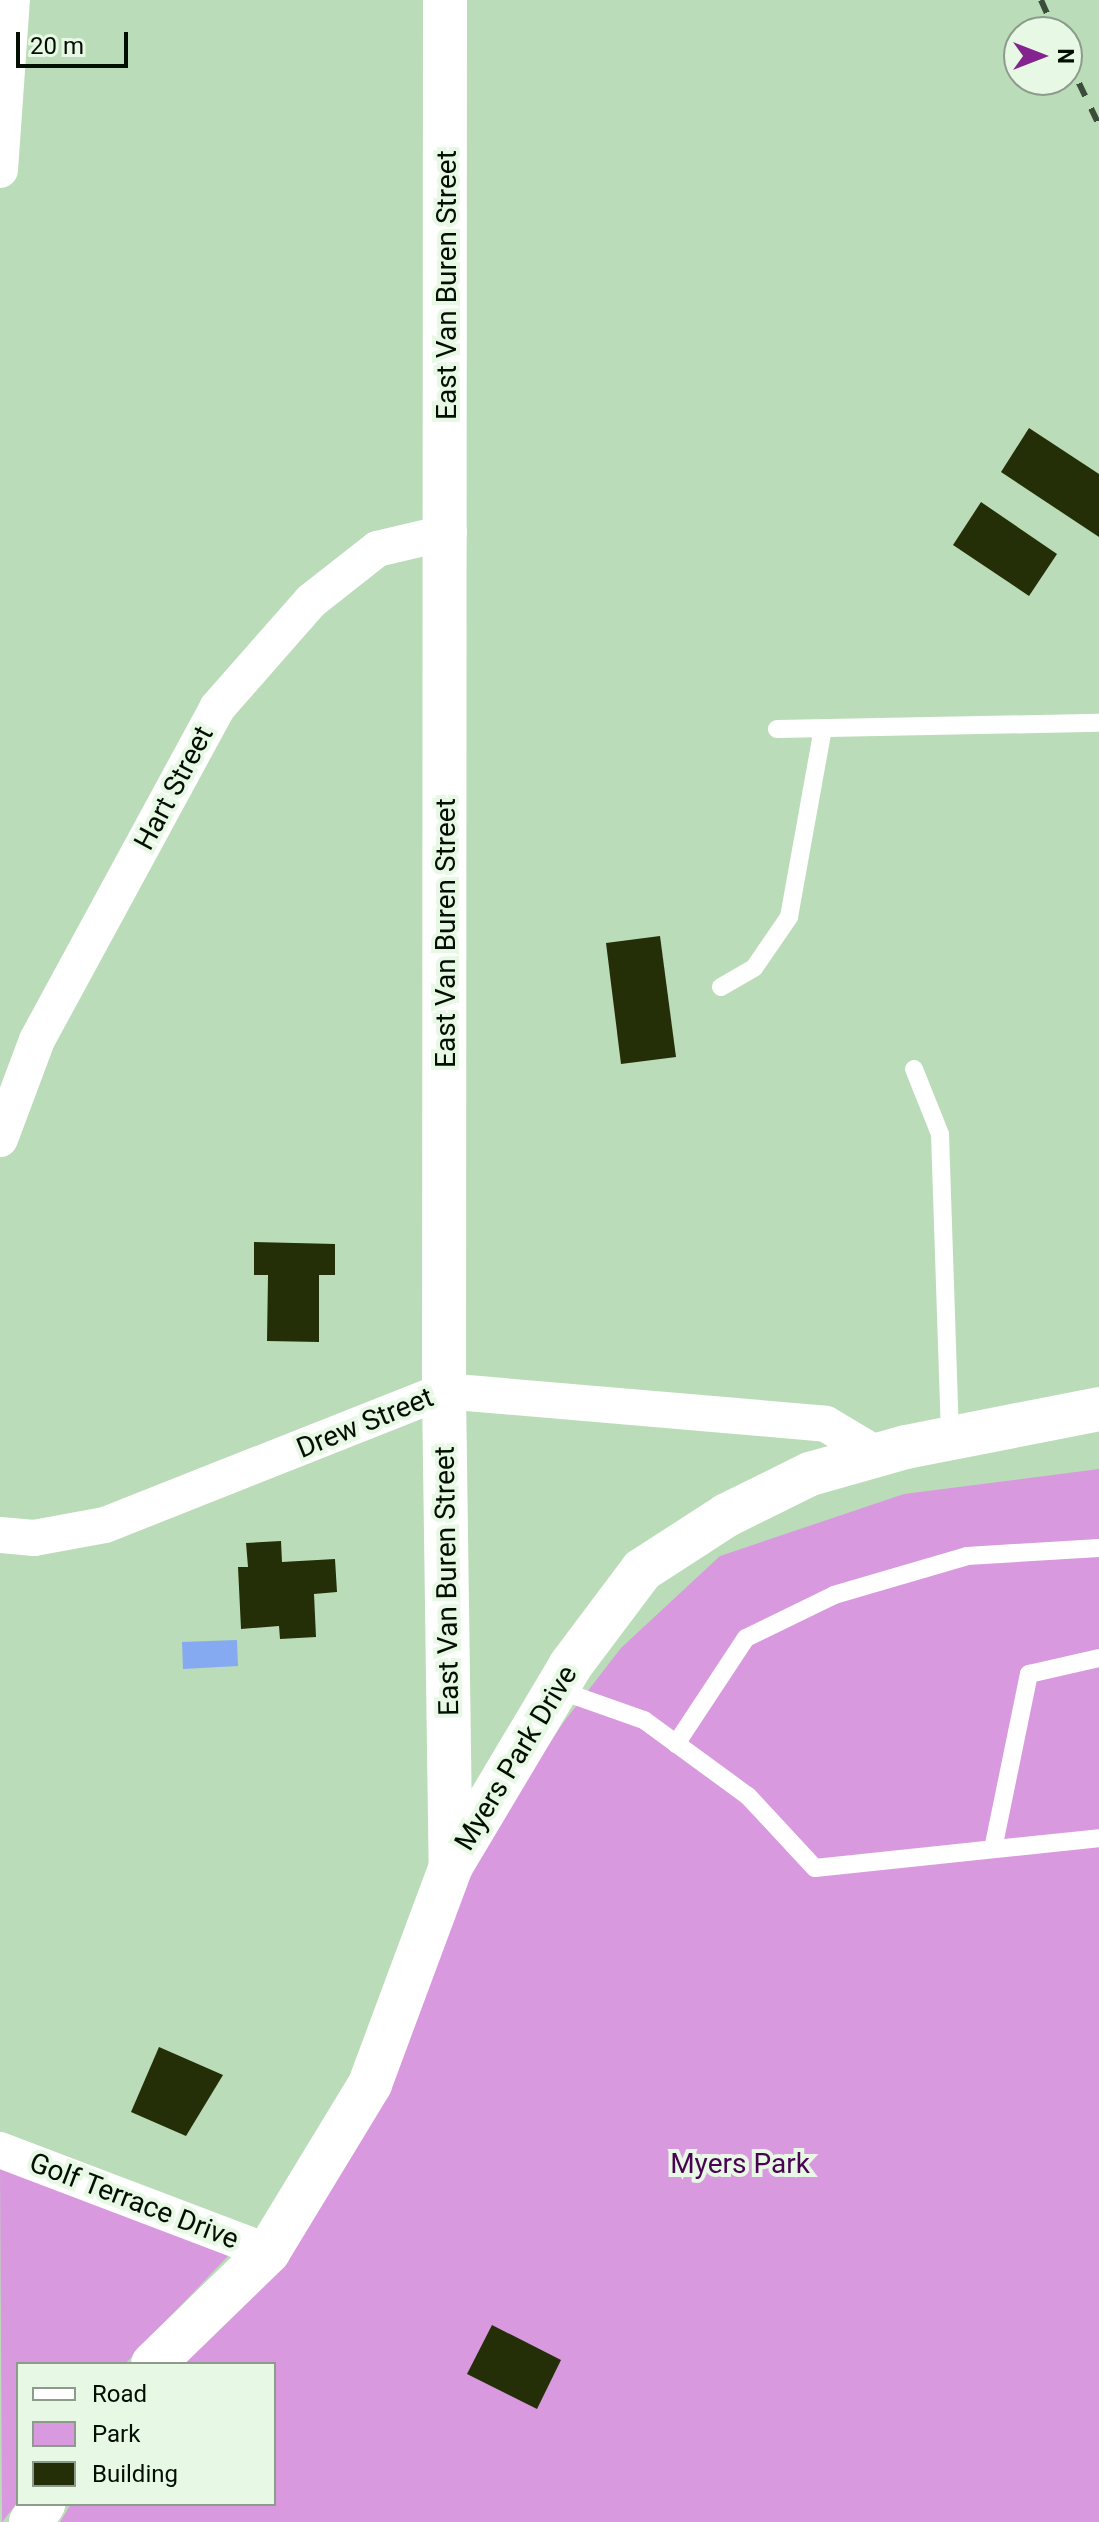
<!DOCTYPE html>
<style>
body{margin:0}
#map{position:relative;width:1099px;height:2522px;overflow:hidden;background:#bbdcb8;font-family:Roboto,sans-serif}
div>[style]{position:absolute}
.green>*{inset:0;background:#d999df}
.water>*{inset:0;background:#86aaf1}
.building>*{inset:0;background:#242e07}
.lane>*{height:18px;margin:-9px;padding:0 9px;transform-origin:9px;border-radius:9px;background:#fff}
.street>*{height:36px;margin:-18px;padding:0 18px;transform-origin:18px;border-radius:18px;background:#fff}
.secondary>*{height:44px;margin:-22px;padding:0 22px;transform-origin:22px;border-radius:22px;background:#fff}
.rail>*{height:6px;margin-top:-3px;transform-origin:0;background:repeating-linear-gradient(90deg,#3b4d3a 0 14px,transparent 0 28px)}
span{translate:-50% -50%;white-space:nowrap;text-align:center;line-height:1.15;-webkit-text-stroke:8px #e7f8e5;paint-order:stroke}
.street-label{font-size:28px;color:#040f04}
.park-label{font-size:28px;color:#4a0352}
.legend{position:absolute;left:16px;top:2362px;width:260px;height:144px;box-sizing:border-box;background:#e7f8e5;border:2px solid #8c9b8b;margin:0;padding:10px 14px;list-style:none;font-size:24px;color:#040f04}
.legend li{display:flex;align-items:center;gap:16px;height:40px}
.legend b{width:40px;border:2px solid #8c9b8b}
.north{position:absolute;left:1003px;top:16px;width:80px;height:80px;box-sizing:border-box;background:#e7f8e5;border:2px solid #8c9b8b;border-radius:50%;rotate:90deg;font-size:22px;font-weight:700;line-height:32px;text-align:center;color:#040f04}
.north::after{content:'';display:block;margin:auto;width:28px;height:36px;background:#84258f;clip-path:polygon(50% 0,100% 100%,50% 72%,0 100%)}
.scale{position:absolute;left:16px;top:32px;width:112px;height:36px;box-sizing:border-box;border:4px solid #040f04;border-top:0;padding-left:10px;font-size:24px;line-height:28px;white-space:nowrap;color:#040f04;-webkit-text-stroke:6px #e7f8e5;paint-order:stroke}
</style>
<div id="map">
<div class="green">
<i style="clip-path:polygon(1099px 1469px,1099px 2522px,60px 2522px,71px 2504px,274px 2504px,274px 2364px,173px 2364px,246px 2290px,466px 1870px,563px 1723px,621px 1648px,720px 1556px,904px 1494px)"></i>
<i style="clip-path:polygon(0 2166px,229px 2255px,125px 2364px,18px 2364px,18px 2502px,2px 2522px)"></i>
</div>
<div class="water">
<i style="clip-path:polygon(237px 1640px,238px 1666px,183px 1669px,182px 1642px)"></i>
</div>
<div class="building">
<i style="clip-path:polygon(1029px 428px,1099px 474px,1099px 537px,1001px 472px)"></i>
<i style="clip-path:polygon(981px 502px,1057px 554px,1029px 596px,953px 545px)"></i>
<i style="clip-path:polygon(660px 936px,676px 1057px,621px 1064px,606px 943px)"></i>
<i style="clip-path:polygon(254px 1242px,335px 1244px,335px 1275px,319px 1275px,319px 1342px,267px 1341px,268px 1275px,254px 1275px)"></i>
<i style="clip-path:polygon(281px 1541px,282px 1562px,335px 1559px,337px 1592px,314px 1594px,316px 1637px,280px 1639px,279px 1626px,241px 1629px,238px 1567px,248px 1567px,246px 1543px)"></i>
<i style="clip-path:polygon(159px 2047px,223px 2075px,186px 2136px,131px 2112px)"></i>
<i style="clip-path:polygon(492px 2325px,561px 2360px,537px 2409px,467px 2374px)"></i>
</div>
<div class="lane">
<i style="left:777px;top:729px;width:322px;rotate:-1.1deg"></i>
<i style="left:721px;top:987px;width:38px;rotate:-30deg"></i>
<i style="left:754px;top:968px;width:62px;rotate:-55.5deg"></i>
<i style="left:789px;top:917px;width:192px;rotate:-79.8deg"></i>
<i style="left:914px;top:1069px;width:70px;rotate:68.2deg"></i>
<i style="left:940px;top:1134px;width:305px;rotate:88.1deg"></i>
<i style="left:556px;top:1689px;width:93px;rotate:19.4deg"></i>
<i style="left:644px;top:1720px;width:129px;rotate:36.2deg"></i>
<i style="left:748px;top:1796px;width:98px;rotate:47.1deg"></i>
<i style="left:815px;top:1868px;width:286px;rotate:-6deg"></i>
<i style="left:676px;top:1744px;width:127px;rotate:-56.6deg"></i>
<i style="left:746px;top:1638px;width:98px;rotate:-26deg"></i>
<i style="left:834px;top:1595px;width:139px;rotate:-16.3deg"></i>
<i style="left:967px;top:1556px;width:132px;rotate:-3.5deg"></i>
<i style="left:993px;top:1849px;width:179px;rotate:-78.4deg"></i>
<i style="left:1029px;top:1674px;width:72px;rotate:-12.9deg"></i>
</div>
<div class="street">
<i style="left:0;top:170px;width:170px;rotate:-86deg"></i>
<i style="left:0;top:1139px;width:106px;rotate:-69.5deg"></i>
<i style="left:37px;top:1040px;width:378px;rotate:-61.5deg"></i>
<i style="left:217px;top:708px;width:142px;rotate:-48.7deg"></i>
<i style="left:311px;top:601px;width:84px;rotate:-38.2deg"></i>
<i style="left:377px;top:549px;width:74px;rotate:-13.3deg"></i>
<i style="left:0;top:1535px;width:34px;rotate:5deg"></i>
<i style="left:34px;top:1538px;width:72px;rotate:-10.4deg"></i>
<i style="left:105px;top:1525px;width:365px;rotate:-21.6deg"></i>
<i style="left:444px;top:1391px;width:383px;rotate:4.9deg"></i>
<i style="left:826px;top:1424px;width:61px;rotate:30.8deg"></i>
<i style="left:0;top:2150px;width:287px;rotate:20.8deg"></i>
</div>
<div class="secondary">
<i style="left:445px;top:0;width:1391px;rotate:90.04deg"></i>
<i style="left:444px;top:1391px;width:475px;rotate:89.2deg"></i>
<i style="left:153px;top:2364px;width:161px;rotate:-44.2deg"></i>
<i style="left:268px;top:2252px;width:197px;rotate:-58.7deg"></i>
<i style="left:370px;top:2084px;width:233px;rotate:-69.6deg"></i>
<i style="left:451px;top:1866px;width:233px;rotate:-59.2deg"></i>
<i style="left:570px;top:1666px;width:120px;rotate:-53.1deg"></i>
<i style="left:642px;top:1570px;width:101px;rotate:-32.9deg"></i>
<i style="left:727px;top:1515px;width:93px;rotate:-26.3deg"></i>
<i style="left:810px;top:1474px;width:100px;rotate:-15.7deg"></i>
<i style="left:906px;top:1447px;width:197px;rotate:-11.1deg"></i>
<i style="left:31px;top:2522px;width:22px;rotate:-56deg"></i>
</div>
<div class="rail">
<i style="left:1041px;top:0;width:35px;rotate:66deg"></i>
<i style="left:1067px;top:58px;width:74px;rotate:64.5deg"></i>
</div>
<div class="street-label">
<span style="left:447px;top:285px;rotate:-90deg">East Van Buren Street</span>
<span style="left:174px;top:788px;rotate:-62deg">Hart Street</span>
<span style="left:446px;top:933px;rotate:-90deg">East Van Buren Street</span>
<span style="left:365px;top:1423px;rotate:-22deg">Drew Street</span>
<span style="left:447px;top:1581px;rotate:-91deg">East Van Buren Street</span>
<span style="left:516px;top:1758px;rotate:-59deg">Myers Park Drive</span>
<span style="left:134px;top:2201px;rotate:21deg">Golf Terrace Drive</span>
</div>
<div class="park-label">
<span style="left:740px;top:2164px">Myers Park</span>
</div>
<ul class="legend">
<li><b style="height:10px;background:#fff"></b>Road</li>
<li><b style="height:22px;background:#d999df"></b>Park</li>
<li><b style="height:22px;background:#242e07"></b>Building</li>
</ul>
<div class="north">N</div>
<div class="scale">20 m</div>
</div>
